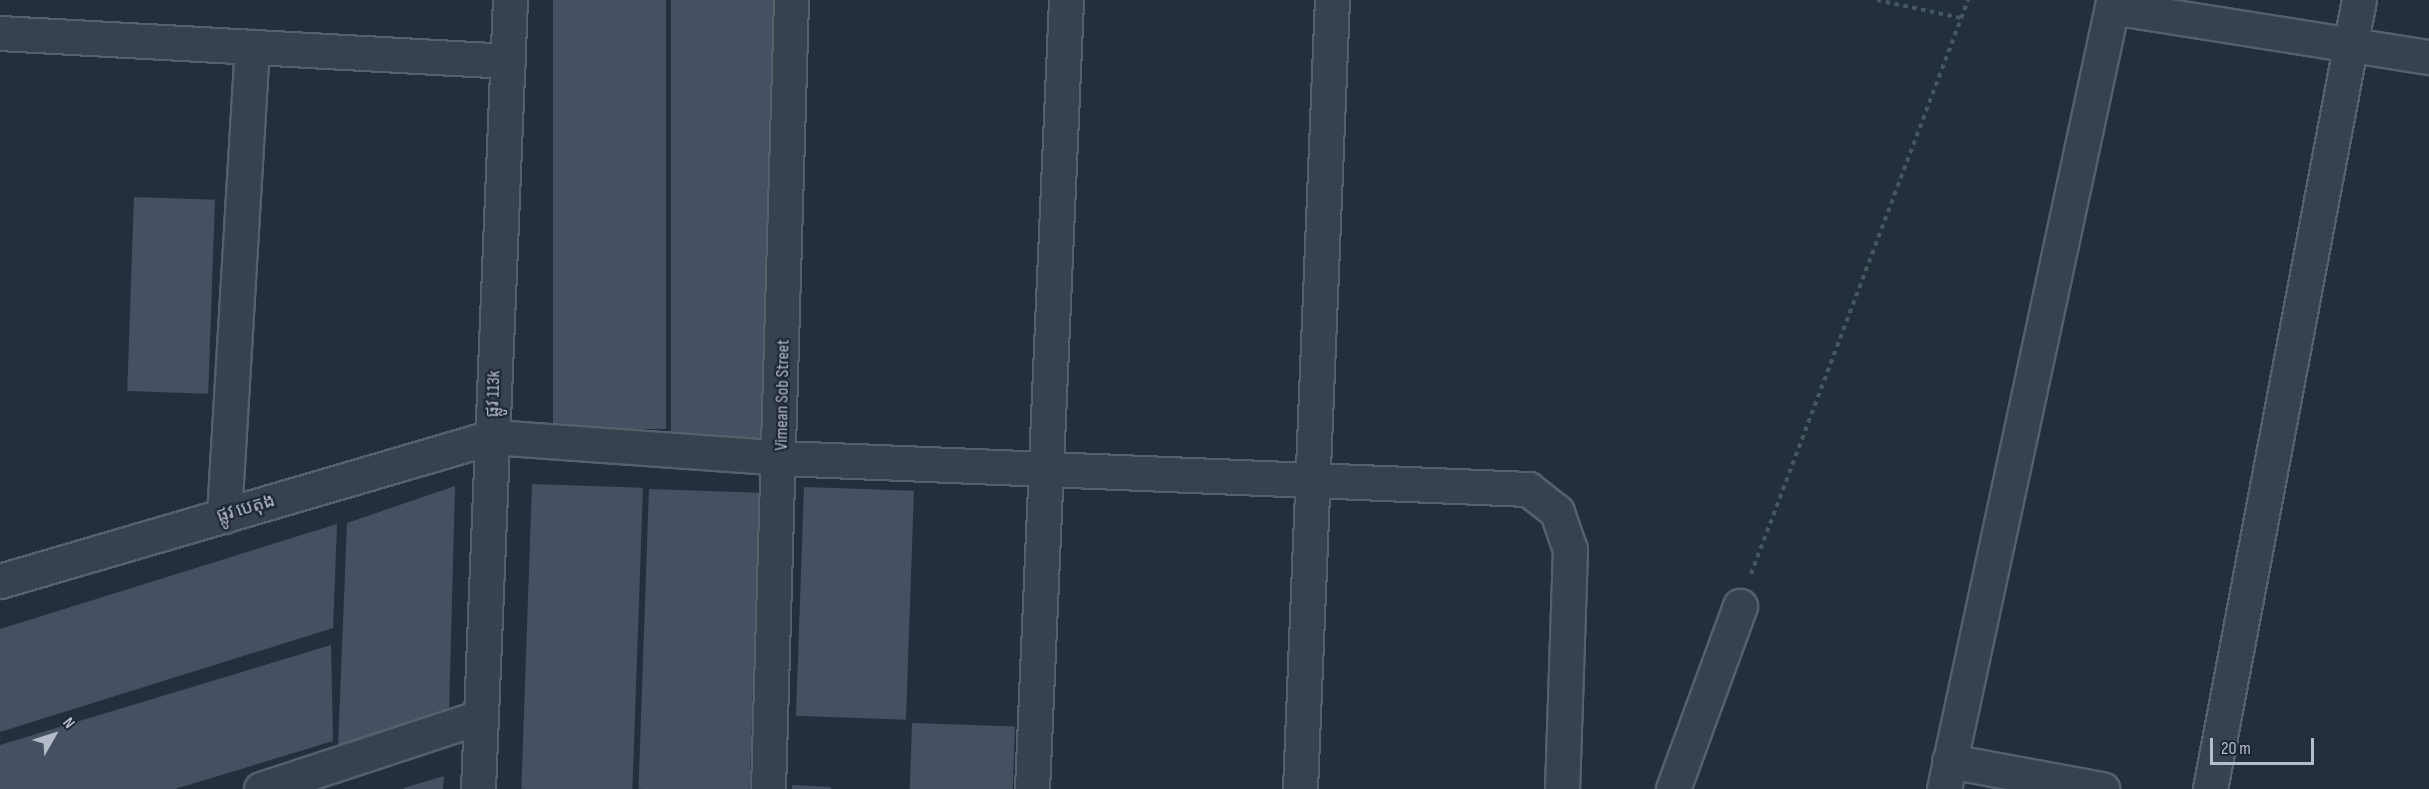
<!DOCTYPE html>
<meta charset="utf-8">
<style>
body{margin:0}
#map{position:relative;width:2429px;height:789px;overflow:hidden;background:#242f3e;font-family:"Sofia Sans Condensed","Noto Sans Khmer",sans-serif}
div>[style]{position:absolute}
.building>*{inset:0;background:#455162;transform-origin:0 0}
.path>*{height:4px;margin-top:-2px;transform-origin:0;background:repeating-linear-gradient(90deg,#44595c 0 4.5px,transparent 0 9px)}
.roads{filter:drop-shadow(2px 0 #565f6c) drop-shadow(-2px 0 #565f6c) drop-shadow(0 2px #565f6c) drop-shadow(0 -2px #565f6c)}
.minor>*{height:33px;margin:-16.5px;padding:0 16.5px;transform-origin:16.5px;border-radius:16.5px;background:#38414e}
.tertiary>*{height:33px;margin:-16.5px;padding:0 16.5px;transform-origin:16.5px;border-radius:16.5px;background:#38414e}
span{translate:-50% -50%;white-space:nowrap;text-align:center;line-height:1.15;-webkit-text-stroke:4.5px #1d2633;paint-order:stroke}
.street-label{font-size:18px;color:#b4bcc9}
.north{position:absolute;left:24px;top:705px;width:60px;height:60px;-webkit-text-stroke:4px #1d2633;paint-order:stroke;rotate:51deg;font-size:16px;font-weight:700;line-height:24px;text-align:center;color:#b4bcc9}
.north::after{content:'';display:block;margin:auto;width:21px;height:27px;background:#b4bcc9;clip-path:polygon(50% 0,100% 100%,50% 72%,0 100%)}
.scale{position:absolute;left:2210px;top:738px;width:104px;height:27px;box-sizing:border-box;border:3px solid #b4bcc9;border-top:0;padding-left:8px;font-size:18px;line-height:21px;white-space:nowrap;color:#b4bcc9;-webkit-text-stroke:4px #1d2633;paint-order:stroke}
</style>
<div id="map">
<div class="building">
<i style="left:553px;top:0;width:113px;height:429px"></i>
<i style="left:671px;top:0;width:114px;height:439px"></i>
<i style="left:134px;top:197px;width:81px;height:194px;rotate:2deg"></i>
<i style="left:532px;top:484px;width:111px;height:305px;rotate:2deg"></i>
<i style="clip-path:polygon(455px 486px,449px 713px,338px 748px,347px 523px)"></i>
<i style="left:804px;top:487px;width:110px;height:229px;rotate:2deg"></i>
<i style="left:649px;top:489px;width:111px;height:300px;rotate:2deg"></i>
<i style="clip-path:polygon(337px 524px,333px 628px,0 732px,0 629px)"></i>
<i style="clip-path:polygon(331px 645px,333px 741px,175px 789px,0 789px,0 745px)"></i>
<i style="left:912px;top:723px;width:103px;height:66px;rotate:2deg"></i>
<i style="clip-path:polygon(444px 776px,443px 789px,404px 789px,404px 788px)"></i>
<i style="clip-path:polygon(792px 785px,831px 787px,831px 789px,792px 789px)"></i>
</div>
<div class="path">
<i style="left:1877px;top:0;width:86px;rotate:12.1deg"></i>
<i style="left:1751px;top:574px;width:614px;rotate:-69.29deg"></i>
</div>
<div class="roads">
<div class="minor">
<i style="left:0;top:33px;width:509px;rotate:3.15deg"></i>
<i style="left:224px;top:516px;width:470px;rotate:-86.6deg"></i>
<i style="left:0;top:581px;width:513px;rotate:-16.31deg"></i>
<i style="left:492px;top:437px;width:291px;rotate:4.1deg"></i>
<i style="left:782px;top:458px;width:747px;rotate:2.38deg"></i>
<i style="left:1528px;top:489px;width:37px;rotate:38deg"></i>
<i style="left:1557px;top:512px;width:39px;rotate:71deg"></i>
<i style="left:1570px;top:549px;width:240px;rotate:91.9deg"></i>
<i style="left:1949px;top:761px;width:156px;rotate:10.4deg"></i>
<i style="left:261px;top:789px;width:231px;rotate:-18.2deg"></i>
<i style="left:768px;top:789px;width:789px;rotate:-88.33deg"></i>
<i style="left:1032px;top:789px;width:790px;rotate:-87.53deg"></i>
<i style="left:1300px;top:789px;width:790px;rotate:-87.68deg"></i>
<i style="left:1673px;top:789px;width:195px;rotate:-69.9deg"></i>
<i style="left:1944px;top:789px;width:800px;rotate:-77.88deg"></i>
<i style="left:2112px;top:7px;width:321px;rotate:9deg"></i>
<i style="left:2210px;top:789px;width:803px;rotate:-79.31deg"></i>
</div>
<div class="tertiary">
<i style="left:478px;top:789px;width:790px;rotate:-87.68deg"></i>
</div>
</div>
<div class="street-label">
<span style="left:494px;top:394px;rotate:-88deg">ផ្លូវ 113k</span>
<span style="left:783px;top:395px;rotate:-89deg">Vimean Sob Street</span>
<span style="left:246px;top:509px;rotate:-16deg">ផ្លូវ បេតុង</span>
</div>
<div class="north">N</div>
<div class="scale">20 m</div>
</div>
